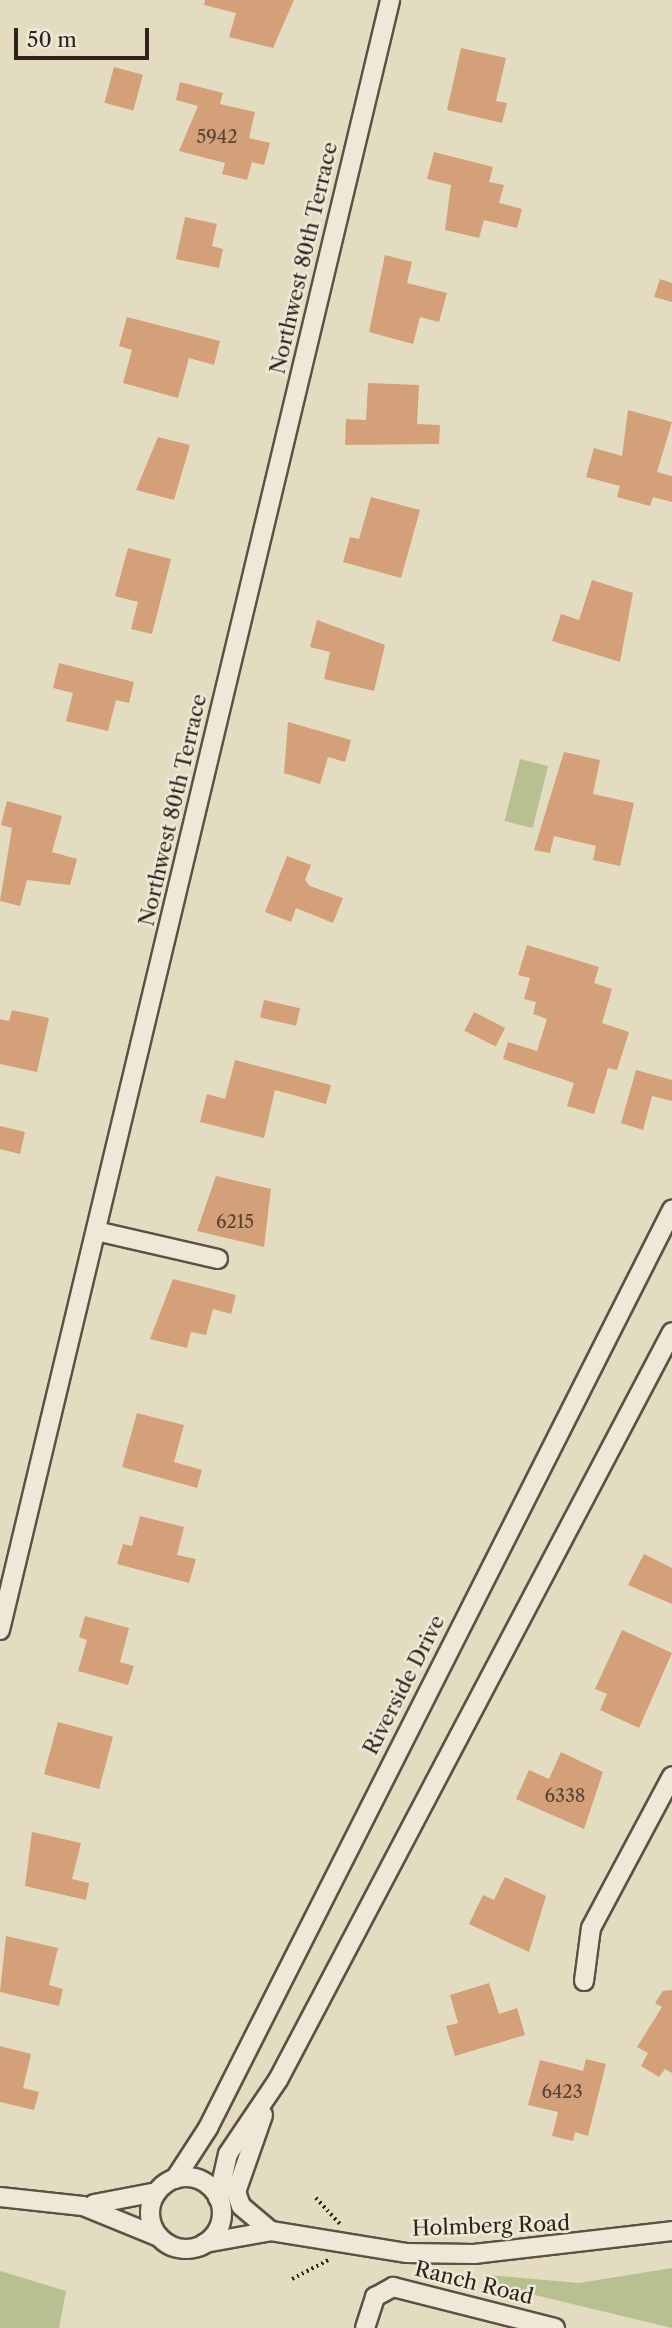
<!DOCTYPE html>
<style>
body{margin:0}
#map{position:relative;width:672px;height:2328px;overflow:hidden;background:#e4dcc1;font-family:"Libre Caslon Text",serif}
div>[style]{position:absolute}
.green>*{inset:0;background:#b8bf90;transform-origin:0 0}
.building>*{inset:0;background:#d3a079;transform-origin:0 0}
.path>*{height:3.5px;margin-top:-1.75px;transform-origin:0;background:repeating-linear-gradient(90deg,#31221c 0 2px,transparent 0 5.5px)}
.roads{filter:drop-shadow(2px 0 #5e5045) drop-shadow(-2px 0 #5e5045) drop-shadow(0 2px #5e5045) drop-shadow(0 -2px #5e5045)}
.minor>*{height:18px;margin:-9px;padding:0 9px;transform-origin:9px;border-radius:9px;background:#ede8d7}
.minor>.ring{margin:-9px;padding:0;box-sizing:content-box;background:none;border:18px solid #ede8d7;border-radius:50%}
span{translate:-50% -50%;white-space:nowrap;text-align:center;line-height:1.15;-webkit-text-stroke:5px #ede8d7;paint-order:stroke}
.number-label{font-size:18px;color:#5a4233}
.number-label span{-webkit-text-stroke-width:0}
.street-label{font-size:21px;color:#31221c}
.scale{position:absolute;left:14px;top:28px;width:135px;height:32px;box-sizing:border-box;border:4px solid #31221c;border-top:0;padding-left:9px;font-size:21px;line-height:24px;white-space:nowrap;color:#31221c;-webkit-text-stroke:5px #ede8d7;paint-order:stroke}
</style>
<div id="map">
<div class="green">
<i style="left:520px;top:759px;width:29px;height:64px;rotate:14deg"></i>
<i style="clip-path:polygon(672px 2268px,672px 2328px,485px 2283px,488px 2275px,579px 2283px)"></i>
<i style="clip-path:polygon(0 2271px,66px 2291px,59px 2328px,0 2328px)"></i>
</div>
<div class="building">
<i style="clip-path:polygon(205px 0,294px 0,273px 48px,229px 37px,236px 13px,204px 5px)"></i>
<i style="clip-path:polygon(461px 48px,506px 58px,496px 101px,507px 103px,502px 123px,447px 110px)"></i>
<i style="left:114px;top:67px;width:30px;height:37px;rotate:15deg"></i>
<i style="clip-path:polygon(180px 82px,223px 93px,220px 104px,255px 112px,249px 138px,270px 143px,264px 165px,252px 162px,247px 180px,222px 174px,225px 163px,179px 151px,198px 106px,176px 100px)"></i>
<i style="clip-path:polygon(434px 152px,493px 167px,489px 182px,504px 185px,499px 203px,522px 209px,517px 228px,484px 220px,479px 238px,445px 230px,451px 185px,427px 179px)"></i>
<i style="clip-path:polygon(185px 217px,217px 224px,212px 246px,223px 249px,219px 268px,176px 259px)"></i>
<i style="clip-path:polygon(385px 255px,412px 262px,407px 283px,447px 293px,439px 322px,420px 317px,413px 344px,369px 332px)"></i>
<i style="clip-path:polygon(660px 279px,672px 283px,672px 302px,654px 297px)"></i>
<i style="clip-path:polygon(127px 317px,220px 341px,214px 365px,189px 358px,178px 398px,123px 383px,132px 350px,119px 346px)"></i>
<i style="clip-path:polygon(368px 383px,419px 385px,417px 424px,440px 425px,439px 444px,345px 445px,346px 419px,366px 420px)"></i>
<i style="clip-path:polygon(628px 410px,672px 422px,657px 472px,672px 476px,672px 502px,653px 497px,650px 506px,617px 497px,620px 486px,586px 477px,594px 448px,622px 456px)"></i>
<i style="clip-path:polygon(158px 437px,190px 445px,174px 500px,136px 490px)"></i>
<i style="clip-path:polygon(371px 497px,420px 510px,401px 578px,343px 562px,350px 537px,359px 539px)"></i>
<i style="clip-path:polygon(128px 548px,171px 559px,152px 634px,131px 629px,138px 602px,115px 596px)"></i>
<i style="clip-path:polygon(592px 580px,633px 593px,620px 662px,552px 641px,561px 614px,579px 620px)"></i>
<i style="clip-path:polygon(317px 620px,385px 645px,374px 691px,324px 679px,330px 652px,310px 647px)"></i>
<i style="clip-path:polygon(59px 663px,134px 682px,129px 703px,116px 700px,108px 731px,66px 721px,73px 693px,53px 688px)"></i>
<i style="clip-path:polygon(288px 722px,351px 740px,345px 762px,328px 757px,320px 784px,284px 773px)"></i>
<i style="clip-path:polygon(564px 752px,600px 760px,593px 794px,634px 803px,620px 866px,593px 860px,596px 846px,554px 836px,550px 853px,534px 850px)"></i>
<i style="clip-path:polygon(7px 801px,62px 816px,52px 852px,77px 859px,70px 885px,27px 880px,20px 906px,0 901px,12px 828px,1px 825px)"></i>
<i style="clip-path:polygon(287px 856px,311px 865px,305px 880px,310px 886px,343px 898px,333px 923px,296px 908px,291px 922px,265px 912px)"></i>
<i style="clip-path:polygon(527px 945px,599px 967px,594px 983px,612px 989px,602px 1023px,629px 1032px,617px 1070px,608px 1068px,594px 1114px,567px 1106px,574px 1083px,503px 1059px,508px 1042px,537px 1051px,547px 1019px,533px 1014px,536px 1002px,524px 999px,530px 978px,518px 975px)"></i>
<i style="left:264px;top:1000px;width:37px;height:18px;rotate:13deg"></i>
<i style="clip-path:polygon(12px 1010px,49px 1018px,37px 1072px,0 1064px,0 1019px,9px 1021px)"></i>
<i style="left:474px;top:1012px;width:35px;height:21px;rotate:27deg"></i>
<i style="clip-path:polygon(235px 1060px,331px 1085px,326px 1104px,275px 1090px,264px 1138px,200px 1122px,207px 1094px,225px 1099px)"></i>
<i style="clip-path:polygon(636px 1070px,672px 1080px,672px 1101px,652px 1096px,643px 1130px,621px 1123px)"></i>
<i style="clip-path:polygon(0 1126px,25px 1132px,20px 1154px,0 1149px)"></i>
<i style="clip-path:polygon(216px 1176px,271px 1189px,264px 1247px,197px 1231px)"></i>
<i style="clip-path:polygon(173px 1279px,236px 1295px,231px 1314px,213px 1309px,206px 1335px,191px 1332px,187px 1348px,150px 1339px)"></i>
<i style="clip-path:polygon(137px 1413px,184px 1425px,174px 1462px,202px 1470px,197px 1488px,122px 1467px)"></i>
<i style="clip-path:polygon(140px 1516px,184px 1527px,177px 1555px,196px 1559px,189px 1583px,117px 1564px,123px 1544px,132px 1546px)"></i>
<i style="clip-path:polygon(644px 1554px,672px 1568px,672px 1604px,628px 1585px)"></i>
<i style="clip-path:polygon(85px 1616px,129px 1628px,120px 1662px,134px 1666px,128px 1685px,78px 1671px,87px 1640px,79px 1637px)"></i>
<i style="clip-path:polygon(622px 1630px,672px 1653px,639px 1728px,600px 1710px,607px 1694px,595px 1689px)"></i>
<i style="left:58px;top:1722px;width:57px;height:54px;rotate:15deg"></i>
<i style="clip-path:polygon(561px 1752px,603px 1772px,584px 1829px,516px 1799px,529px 1770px,549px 1779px)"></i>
<i style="clip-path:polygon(32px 1832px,81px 1843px,72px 1879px,89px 1883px,86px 1900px,25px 1886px)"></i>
<i style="clip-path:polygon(505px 1877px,546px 1896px,529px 1952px,469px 1924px,483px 1895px,494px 1900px)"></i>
<i style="clip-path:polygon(6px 1936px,58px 1948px,49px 1985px,63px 1989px,59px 2006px,0 1992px)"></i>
<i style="clip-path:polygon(489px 1983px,499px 2014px,517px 2008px,525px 2035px,455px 2056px,446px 2026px,458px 2023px,450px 1995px)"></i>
<i style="clip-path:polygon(672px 1990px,672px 2073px,665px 2069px,659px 2077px,641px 2066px,648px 2053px,637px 2047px,662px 2007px,655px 2003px,663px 1991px)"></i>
<i style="clip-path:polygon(0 2046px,31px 2054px,23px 2088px,39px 2092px,34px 2110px,0 2102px)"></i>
<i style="clip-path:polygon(586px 2059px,606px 2064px,588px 2136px,575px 2132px,573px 2141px,552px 2136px,558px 2112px,528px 2105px,540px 2060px,583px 2071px)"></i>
</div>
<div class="path">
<i style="left:316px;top:2198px;width:35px;rotate:47deg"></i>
<i style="left:292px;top:2279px;width:43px;rotate:-27.8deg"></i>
</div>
<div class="roads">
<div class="minor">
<i style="left:96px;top:1231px;width:125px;rotate:12.9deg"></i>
<i style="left:0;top:1630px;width:1676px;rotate:-76.54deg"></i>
<i style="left:584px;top:1981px;width:53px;rotate:-82.5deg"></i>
<i style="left:591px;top:1928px;width:172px;rotate:-61.9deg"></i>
<i style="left:263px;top:2115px;width:82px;rotate:109.3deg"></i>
<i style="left:236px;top:2192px;width:15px;rotate:70deg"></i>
<i style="left:241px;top:2206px;width:39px;rotate:40deg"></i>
<i class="ring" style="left:150px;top:2177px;width:54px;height:54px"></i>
<i style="left:175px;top:2179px;width:61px;rotate:-57.1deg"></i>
<i style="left:208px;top:2128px;width:1029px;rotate:-63.19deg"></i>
<i style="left:0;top:2197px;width:83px;rotate:6.2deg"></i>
<i style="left:83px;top:2206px;width:82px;rotate:22.2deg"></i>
<i style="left:218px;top:2198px;width:45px;rotate:-77.2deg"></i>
<i style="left:228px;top:2154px;width:89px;rotate:-56deg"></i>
<i style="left:278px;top:2080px;width:845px;rotate:-62.22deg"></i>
<i style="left:94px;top:2204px;width:64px;rotate:-10.8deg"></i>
<i style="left:205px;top:2243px;width:67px;rotate:-10.3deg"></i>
<i style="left:271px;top:2231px;width:138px;rotate:9.2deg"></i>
<i style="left:407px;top:2253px;width:67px;rotate:0.9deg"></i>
<i style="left:474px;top:2254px;width:199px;rotate:-6.6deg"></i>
<i style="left:365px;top:2328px;width:33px;rotate:-72deg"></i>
<i style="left:375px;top:2297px;width:21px;rotate:-29deg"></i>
<i style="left:393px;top:2287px;width:167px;rotate:14.2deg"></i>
</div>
</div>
<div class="number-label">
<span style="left:217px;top:137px">5942</span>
<span style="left:235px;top:1222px">6215</span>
<span style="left:565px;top:1796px">6338</span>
<span style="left:562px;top:2092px">6423</span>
</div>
<div class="street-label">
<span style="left:304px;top:258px;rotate:-77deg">Northwest 80th Terrace</span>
<span style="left:173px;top:810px;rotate:-77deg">Northwest 80th Terrace</span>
<span style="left:404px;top:1685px;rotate:-63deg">Riverside Drive</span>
<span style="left:491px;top:2226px;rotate:-2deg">Holmberg Road</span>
<span style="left:474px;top:2283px;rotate:14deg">Ranch Road</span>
</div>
<div class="scale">50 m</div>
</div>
